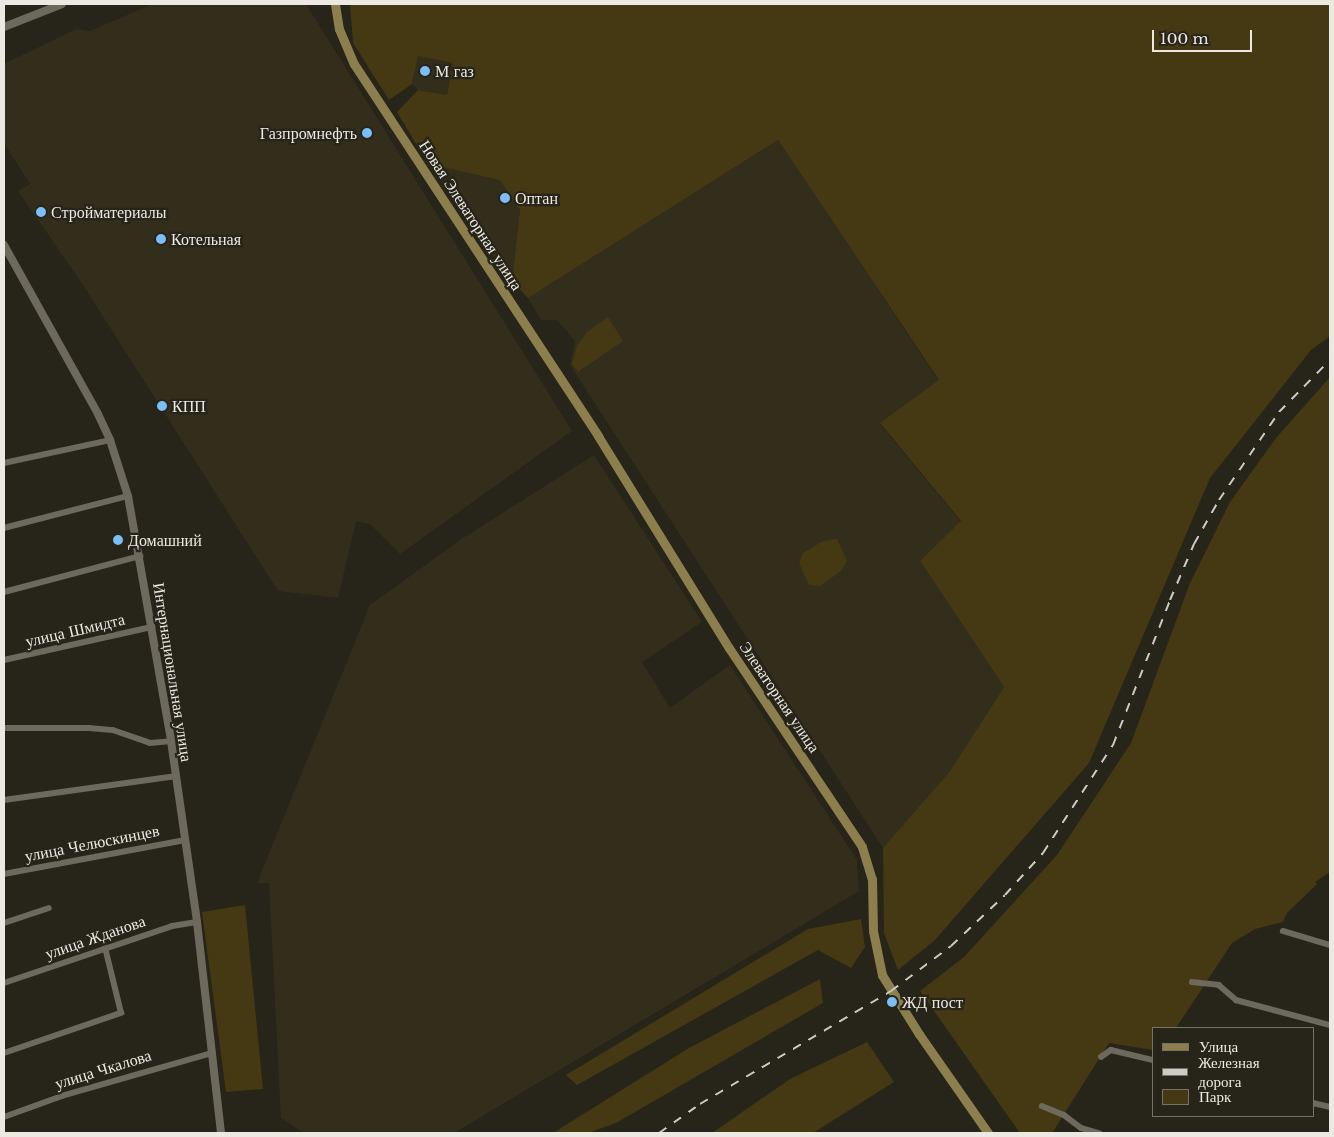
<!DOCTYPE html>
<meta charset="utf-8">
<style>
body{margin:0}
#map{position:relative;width:1334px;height:1137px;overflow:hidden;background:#272419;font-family:"Libre Baskerville",serif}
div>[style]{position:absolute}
.built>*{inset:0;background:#332d1c}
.green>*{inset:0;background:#453913}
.minor>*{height:5.5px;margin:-2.75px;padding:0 2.75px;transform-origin:2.75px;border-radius:2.75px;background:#6d695c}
.tertiary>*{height:8px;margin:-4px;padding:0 4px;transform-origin:4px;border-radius:4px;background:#6d695c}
.secondary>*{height:9px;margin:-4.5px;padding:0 4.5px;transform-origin:4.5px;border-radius:4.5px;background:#8c7f4d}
.rail>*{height:2px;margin-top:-1px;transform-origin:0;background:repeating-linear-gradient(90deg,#cecbc4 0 9px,transparent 0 18px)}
.dots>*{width:14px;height:14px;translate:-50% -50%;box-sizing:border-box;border:2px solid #272419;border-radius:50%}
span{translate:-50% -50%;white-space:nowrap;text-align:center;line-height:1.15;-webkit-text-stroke:4.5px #272419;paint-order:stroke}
.poi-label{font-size:16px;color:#ebe9e2}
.left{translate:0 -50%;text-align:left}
.right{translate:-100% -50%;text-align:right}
.street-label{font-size:16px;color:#ebe9e2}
.frame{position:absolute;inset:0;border:5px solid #ebe9e2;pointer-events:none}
.legend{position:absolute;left:1152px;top:1027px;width:162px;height:90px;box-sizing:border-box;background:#272419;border:1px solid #757369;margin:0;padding:6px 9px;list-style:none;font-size:15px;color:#ebe9e2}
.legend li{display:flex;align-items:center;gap:10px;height:25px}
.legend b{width:25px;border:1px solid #757369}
.scale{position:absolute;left:1152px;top:30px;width:100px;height:22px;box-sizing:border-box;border:2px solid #ebe9e2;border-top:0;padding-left:6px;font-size:15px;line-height:18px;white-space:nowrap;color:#ebe9e2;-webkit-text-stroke:4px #272419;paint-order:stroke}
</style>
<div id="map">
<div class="built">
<i style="clip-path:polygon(153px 4px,306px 4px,572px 431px,400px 554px,370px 524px,356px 521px,338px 598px,278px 591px,81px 282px,18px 191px,30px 184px,4px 143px,4px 64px,76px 29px,90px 31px)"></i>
<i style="clip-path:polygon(418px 56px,453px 63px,447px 95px,418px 90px,412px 84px)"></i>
<i style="clip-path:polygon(778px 140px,939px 381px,880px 424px,961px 522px,920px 561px,1004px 687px,950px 771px,883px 848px,570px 365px,575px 341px,557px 320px,541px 320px,528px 298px)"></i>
<i style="clip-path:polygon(428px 164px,500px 180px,520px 210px,512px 281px)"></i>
<i style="clip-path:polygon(594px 455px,702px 622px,642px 662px,670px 708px,730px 665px,857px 860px,859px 891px,454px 1133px,304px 1133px,281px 1118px,269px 883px,257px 883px,370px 605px,463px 538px)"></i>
</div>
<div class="green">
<i style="clip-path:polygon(350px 4px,1330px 4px,1330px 336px,1311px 350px,1210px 478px,1089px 763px,935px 940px,898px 970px,884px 933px,883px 848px,950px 771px,1004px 687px,920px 561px,961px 521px,880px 423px,939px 380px,778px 140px,528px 298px,512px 281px,520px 210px,500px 180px,428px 164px,397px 112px,418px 90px,447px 95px,453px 63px,418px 56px,412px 84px,389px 100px,353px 43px)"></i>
<i style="clip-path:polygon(608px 317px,623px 341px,578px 372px,572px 364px,577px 346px,587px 332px)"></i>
<i style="clip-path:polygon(1330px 377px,1330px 872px,1315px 882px,1317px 884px,1287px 913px,1283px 922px,1255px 929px,1232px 943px,1176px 1028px,1153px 1028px,1153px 1050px,1109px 1043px,1052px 1133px,1020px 1133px,920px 991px,964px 957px,1057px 855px,1131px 743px,1190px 583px,1230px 502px,1276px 438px)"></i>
<i style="clip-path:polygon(837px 539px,847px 561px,841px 571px,820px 586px,809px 585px,799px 563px,803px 553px,823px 541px)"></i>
<i style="clip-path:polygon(245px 905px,263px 1089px,226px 1092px,202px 912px)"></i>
<i style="clip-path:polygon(861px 919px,865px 947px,851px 968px,818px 950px,577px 1085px,566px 1075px,808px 929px)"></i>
<i style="clip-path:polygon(820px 979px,823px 1003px,616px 1123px,588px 1133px,553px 1133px,689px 1048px)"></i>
<i style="clip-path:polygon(867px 1042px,894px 1082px,813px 1133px,712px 1133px,790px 1079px)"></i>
</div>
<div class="minor">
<i style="left:4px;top:463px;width:108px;rotate:-12.2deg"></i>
<i style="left:4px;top:528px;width:128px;rotate:-14.5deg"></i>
<i style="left:4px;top:592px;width:141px;rotate:-14.8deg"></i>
<i style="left:4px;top:660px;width:152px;rotate:-12.6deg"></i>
<i style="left:4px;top:728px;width:85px"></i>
<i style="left:89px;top:728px;width:24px;rotate:5deg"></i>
<i style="left:113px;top:730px;width:39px;rotate:19deg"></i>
<i style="left:150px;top:743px;width:21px;rotate:-5deg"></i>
<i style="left:4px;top:800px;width:174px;rotate:-7.9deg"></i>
<i style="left:4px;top:874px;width:184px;rotate:-10.6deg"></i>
<i style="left:4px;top:923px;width:47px;rotate:-18.4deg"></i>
<i style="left:1283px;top:931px;width:49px;rotate:16.6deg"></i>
<i style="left:1192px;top:982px;width:27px;rotate:6deg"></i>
<i style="left:1219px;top:985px;width:23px;rotate:41deg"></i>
<i style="left:1236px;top:1000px;width:97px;rotate:14.9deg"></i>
<i style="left:4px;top:983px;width:177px;rotate:-18.7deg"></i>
<i style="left:172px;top:926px;width:25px;rotate:-9deg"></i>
<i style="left:4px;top:1053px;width:124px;rotate:-18.9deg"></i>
<i style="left:121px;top:1013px;width:67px;rotate:-103.8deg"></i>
<i style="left:1101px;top:1057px;width:12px;rotate:-35deg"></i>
<i style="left:1111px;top:1050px;width:43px;rotate:13.4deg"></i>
<i style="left:1313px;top:1103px;width:17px;rotate:13deg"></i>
<i style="left:1042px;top:1106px;width:24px;rotate:22deg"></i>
<i style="left:1064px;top:1115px;width:21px;rotate:37deg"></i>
<i style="left:1081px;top:1128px;width:19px;rotate:16deg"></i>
<i style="left:4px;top:1117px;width:62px;rotate:-19.9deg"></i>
<i style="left:62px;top:1096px;width:156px;rotate:-16deg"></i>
</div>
<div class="tertiary">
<i style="left:4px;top:27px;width:62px;rotate:-21.6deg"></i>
<i style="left:4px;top:245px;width:193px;rotate:60.9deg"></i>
<i style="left:98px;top:414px;width:29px;rotate:65deg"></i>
<i style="left:110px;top:440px;width:59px;rotate:72.2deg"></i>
<i style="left:128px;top:496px;width:249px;rotate:80deg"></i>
<i style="left:171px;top:741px;width:183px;rotate:81.8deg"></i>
<i style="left:197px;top:922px;width:212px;rotate:83.5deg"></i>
</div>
<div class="secondary">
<i style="left:335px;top:4px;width:25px;rotate:81deg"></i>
<i style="left:339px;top:29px;width:38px;rotate:67deg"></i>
<i style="left:354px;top:64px;width:445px;rotate:56.7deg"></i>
<i style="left:598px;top:436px;width:249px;rotate:58.3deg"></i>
<i style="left:729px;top:648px;width:239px;rotate:56.2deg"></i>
<i style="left:862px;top:847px;width:34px;rotate:73deg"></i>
<i style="left:872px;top:879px;width:52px;rotate:88.9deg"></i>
<i style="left:873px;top:931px;width:45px;rotate:78.4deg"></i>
<i style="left:882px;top:975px;width:70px;rotate:57.9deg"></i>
<i style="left:919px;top:1034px;width:121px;rotate:55.1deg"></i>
</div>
<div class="rail">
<i style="left:659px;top:1133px;width:50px;rotate:-35.3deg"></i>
<i style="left:700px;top:1104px;width:222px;rotate:-30.6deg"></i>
<i style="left:891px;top:991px;width:75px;rotate:-36.9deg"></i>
<i style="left:951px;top:946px;width:74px;rotate:-43.4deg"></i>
<i style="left:1005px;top:895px;width:57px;rotate:-47.9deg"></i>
<i style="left:1043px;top:853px;width:129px;rotate:-57.1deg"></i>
<i style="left:1113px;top:745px;width:156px;rotate:-68.5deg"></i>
<i style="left:1170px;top:600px;width:61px;rotate:-66.8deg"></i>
<i style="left:1194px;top:544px;width:51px;rotate:-60.4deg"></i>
<i style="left:1219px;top:500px;width:107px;rotate:-55.7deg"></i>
<i style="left:1279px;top:412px;width:73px;rotate:-45.6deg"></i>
</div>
<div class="dots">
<i style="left:425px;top:71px;background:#7bbef8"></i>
<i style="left:367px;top:133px;background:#7bbef8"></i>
<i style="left:505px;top:198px;background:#7bbef8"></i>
<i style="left:41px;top:212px;background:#7bbef8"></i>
<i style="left:161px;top:239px;background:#7bbef8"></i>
<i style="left:162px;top:406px;background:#7bbef8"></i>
<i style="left:118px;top:540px;background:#7bbef8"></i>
<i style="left:892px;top:1002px;background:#7bbef8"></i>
</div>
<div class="poi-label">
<span class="left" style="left:435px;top:71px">М газ</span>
<span class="right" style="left:357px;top:133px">Газпромнефть</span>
<span class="left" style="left:515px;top:198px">Оптан</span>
<span class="left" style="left:51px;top:212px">Стройматериалы</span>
<span class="left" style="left:171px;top:239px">Котельная</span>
<span class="left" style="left:172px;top:406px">КПП</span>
<span class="left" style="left:128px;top:540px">Домашний</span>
<span class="left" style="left:902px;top:1002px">ЖД пост</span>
</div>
<div class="street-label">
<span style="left:471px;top:215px;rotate:57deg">Новая Элеваторная улица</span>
<span style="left:75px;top:630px;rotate:-13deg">улица Шмидта</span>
<span style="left:173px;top:672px;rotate:81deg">Интернациональная улица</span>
<span style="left:780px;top:697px;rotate:56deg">Элеваторная улица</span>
<span style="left:92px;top:843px;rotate:-11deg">улица Челюскинцев</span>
<span style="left:95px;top:937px;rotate:-19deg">улица Жданова</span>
<span style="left:103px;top:1069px;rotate:-17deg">улица Чкалова</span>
</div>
<div class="frame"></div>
<ul class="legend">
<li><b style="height:6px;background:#8c7f4d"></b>Улица</li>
<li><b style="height:6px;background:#cecbc4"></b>Железная дорога</li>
<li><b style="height:14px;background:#453913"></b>Парк</li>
</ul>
<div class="scale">100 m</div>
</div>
